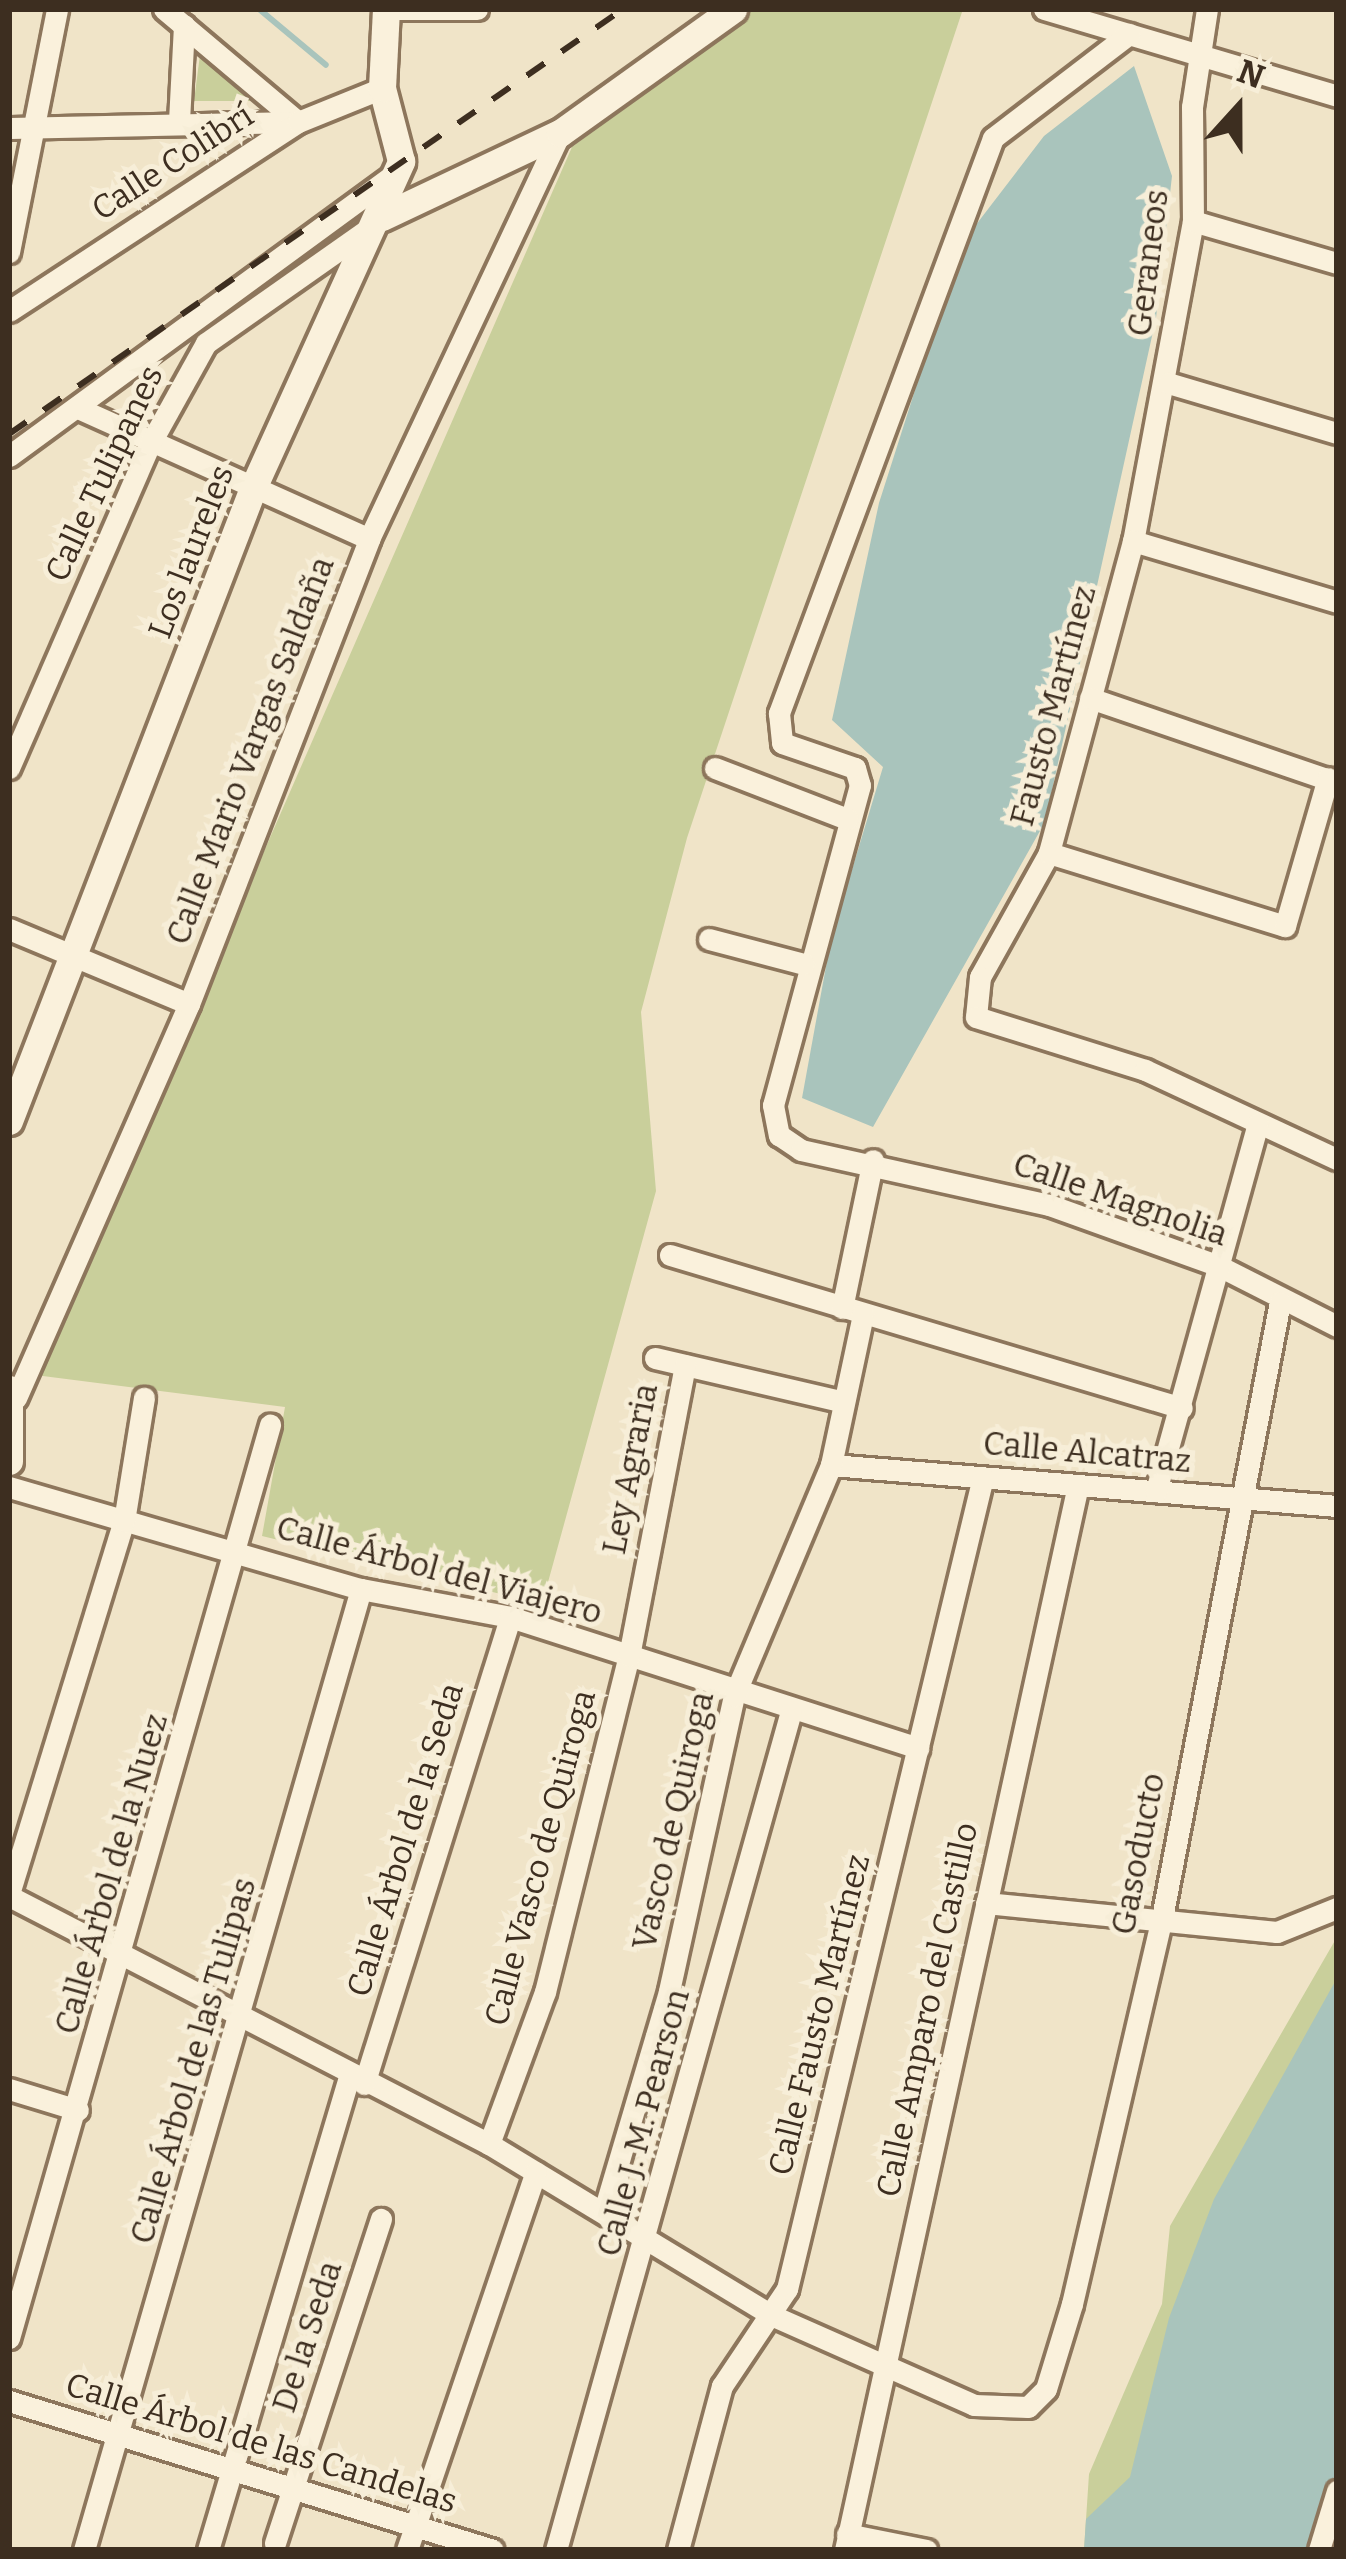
<!DOCTYPE html>
<meta charset="utf-8">
<style>
body{margin:0}
#map{position:relative;width:1346px;height:2559px;overflow:hidden;background:#f0e4c8;font-family:Bitter,serif}
div>[style]{position:absolute}
.green>*{inset:0;background:#c9cf9b}
.water>*{inset:0;background:#a9c4bc}
.stream>*{height:6px;margin:-3px;padding:0 3px;transform-origin:3px;border-radius:3px;background:#a9c4bc}
.roads{filter:drop-shadow(3px 0 #8d765c) drop-shadow(-3px 0 #8d765c) drop-shadow(0 3px #8d765c) drop-shadow(0 -3px #8d765c)}
.minor>*{height:21px;margin:-10.5px;padding:0 10.5px;transform-origin:10.5px;border-radius:10.5px;background:#faf1dc}
.tertiary>*{height:27px;margin:-13.5px;padding:0 13.5px;transform-origin:13.5px;border-radius:13.5px;background:#faf1dc}
.rail>*{height:6px;margin-top:-3px;transform-origin:0;background:repeating-linear-gradient(90deg,#3d2e20 0 21px,transparent 0 42px)}
span{translate:-50% -50%;white-space:nowrap;text-align:center;line-height:1.15;-webkit-text-stroke:10px #f7eed8;paint-order:stroke}
.street-label{font-size:33px;color:#3d2e20}
.frame{position:absolute;inset:0;border:12px solid #3d2e20;pointer-events:none}
.north{position:absolute;left:1178px;top:48px;width:120px;height:120px;-webkit-text-stroke:9px #f7eed8;paint-order:stroke;rotate:21deg;font-size:33px;font-weight:700;line-height:48px;text-align:center;color:#3d2e20}
.north::after{content:'';display:block;margin:auto;width:42px;height:54px;background:#3d2e20;clip-path:polygon(50% 0,100% 100%,50% 72%,0 100%)}
</style>
<div id="map">
<div class="green">
<i style="clip-path:polygon(752px 9px,963px 9px,687px 838px,641px 1012px,656px 1191px,542px 1604px,262px 1536px,285px 1407px,35px 1375px,572px 147px)"></i>
<i style="clip-path:polygon(201px 47px,271px 101px,194px 101px)"></i>
<i style="clip-path:polygon(1337px 1937px,1337px 2457px,1308px 2550px,1084px 2550px,1089px 2474px,1162px 2304px,1170px 2226px)"></i>
</div>
<div class="water">
<i style="clip-path:polygon(1134px 66px,1172px 176px,1156px 318px,1045px 822px,873px 1127px,802px 1098px,831px 939px,883px 767px,832px 720px,879px 503px,962px 243px,1044px 136px)"></i>
<i style="clip-path:polygon(1337px 1978px,1337px 2479px,1320px 2550px,1084px 2550px,1086px 2519px,1130px 2477px,1169px 2318px,1214px 2199px)"></i>
</div>
<div class="stream">
<i style="left:259px;top:9px;width:87px;rotate:39.9deg"></i>
</div>
<div class="roads">
<div class="minor">
<i style="left:164px;top:9px;width:175px;rotate:40.1deg"></i>
<i style="left:387px;top:9px;width:90px"></i>
<i style="left:1044px;top:9px;width:306px;rotate:16.5deg"></i>
<i style="left:1207px;top:9px;width:99px;rotate:98.7deg"></i>
<i style="left:1192px;top:107px;width:114px;rotate:89.5deg"></i>
<i style="left:1193px;top:221px;width:326px;rotate:100.6deg"></i>
<i style="left:1133px;top:541px;width:323px;rotate:105.1deg"></i>
<i style="left:1049px;top:853px;width:142px;rotate:119.1deg"></i>
<i style="left:980px;top:977px;width:40px;rotate:95.7deg"></i>
<i style="left:976px;top:1017px;width:177px;rotate:17.4deg"></i>
<i style="left:1145px;top:1070px;width:212px;rotate:24.9deg"></i>
<i style="left:1129px;top:34px;width:171px;rotate:142.6deg"></i>
<i style="left:993px;top:138px;width:614px;rotate:110.41deg"></i>
<i style="left:779px;top:713px;width:30px;rotate:84deg"></i>
<i style="left:782px;top:743px;width:77px;rotate:18.9deg"></i>
<i style="left:855px;top:768px;width:18px;rotate:74deg"></i>
<i style="left:860px;top:785px;width:332px;rotate:105.2deg"></i>
<i style="left:773px;top:1105px;width:31px;rotate:79deg"></i>
<i style="left:779px;top:1135px;width:27px;rotate:34deg"></i>
<i style="left:801px;top:1150px;width:254px;rotate:12.5deg"></i>
<i style="left:1049px;top:1205px;width:178px;rotate:19.7deg"></i>
<i style="left:1217px;top:1265px;width:135px;rotate:26.9deg"></i>
<i style="left:179px;top:121px;width:96px;rotate:-87deg"></i>
<i style="left:9px;top:128px;width:288px;rotate:-1.2deg"></i>
<i style="left:1193px;top:221px;width:150px;rotate:16.3deg"></i>
<i style="left:9px;top:252px;width:248px;rotate:-78.8deg"></i>
<i style="left:9px;top:311px;width:345px;rotate:-33.2deg"></i>
<i style="left:298px;top:122px;width:91px;rotate:-22deg"></i>
<i style="left:1168px;top:383px;width:176px;rotate:16.5deg"></i>
<i style="left:80px;top:409px;width:317px;rotate:24.2deg"></i>
<i style="left:9px;top:456px;width:476px;rotate:-36.2deg"></i>
<i style="left:1133px;top:541px;width:213px;rotate:16.6deg"></i>
<i style="left:1090px;top:698px;width:260px;rotate:18.9deg"></i>
<i style="left:9px;top:768px;width:353px;rotate:-66.5deg"></i>
<i style="left:150px;top:444px;width:115px;rotate:-61deg"></i>
<i style="left:206px;top:343px;width:198px;rotate:-35.1deg"></i>
<i style="left:715px;top:768px;width:142px;rotate:21.1deg"></i>
<i style="left:1049px;top:853px;width:247px;rotate:17.2deg"></i>
<i style="left:1285px;top:926px;width:154px;rotate:-73.8deg"></i>
<i style="left:9px;top:929px;width:195px;rotate:22.6deg"></i>
<i style="left:709px;top:939px;width:98px;rotate:14.7deg"></i>
<i style="left:670px;top:1255px;width:534px;rotate:16.64deg"></i>
<i style="left:842px;top:1308px;width:151px;rotate:-78.2deg"></i>
<i style="left:655px;top:1358px;width:190px;rotate:13.1deg"></i>
<i style="left:16px;top:1398px;width:430px;rotate:-66.3deg"></i>
<i style="left:189px;top:1004px;width:499px;rotate:-68.8deg"></i>
<i style="left:369px;top:539px;width:449px;rotate:-64.8deg"></i>
<i style="left:831px;top:1465px;width:508px;rotate:4.63deg"></i>
<i style="left:9px;top:1487px;width:366px;rotate:16.2deg"></i>
<i style="left:361px;top:1589px;width:152px;rotate:10.6deg"></i>
<i style="left:510px;top:1617px;width:429px;rotate:17.8deg"></i>
<i style="left:1156px;top:1491px;width:381px;rotate:-74.5deg"></i>
<i style="left:9px;top:1894px;width:390px;rotate:-72.9deg"></i>
<i style="left:124px;top:1521px;width:125px;rotate:-80.8deg"></i>
<i style="left:9px;top:1896px;width:540px;rotate:27.32deg"></i>
<i style="left:489px;top:2144px;width:330px;rotate:31.2deg"></i>
<i style="left:771px;top:2315px;width:222px;rotate:23.9deg"></i>
<i style="left:974px;top:2405px;width:54px;rotate:2.1deg"></i>
<i style="left:1028px;top:2407px;width:25px;rotate:-45deg"></i>
<i style="left:1046px;top:2389px;width:89px;rotate:-73deg"></i>
<i style="left:1072px;top:2304px;width:396px;rotate:-76.9deg"></i>
<i style="left:1162px;top:1918px;width:627px;rotate:-79.16deg"></i>
<i style="left:986px;top:1903px;width:292px;rotate:5.7deg"></i>
<i style="left:1277px;top:1932px;width:65px;rotate:-21.8deg"></i>
<i style="left:364px;top:2084px;width:489px;rotate:-72.6deg"></i>
<i style="left:9px;top:2089px;width:72px;rotate:16.9deg"></i>
<i style="left:489px;top:2144px;width:162px;rotate:-69.8deg"></i>
<i style="left:545px;top:1992px;width:346px;rotate:-76deg"></i>
<i style="left:629px;top:1656px;width:296px;rotate:-79.1deg"></i>
<i style="left:604px;top:2211px;width:229px;rotate:-73.5deg"></i>
<i style="left:669px;top:1991px;width:302px;rotate:-77.6deg"></i>
<i style="left:734px;top:1696px;width:251px;rotate:-67.2deg"></i>
<i style="left:831px;top:1465px;width:154px;rotate:-78deg"></i>
<i style="left:9px;top:2338px;width:950px;rotate:-74.05deg"></i>
<i style="left:9px;top:2401px;width:506px;rotate:17.11deg"></i>
<i style="left:847px;top:2534px;width:81px;rotate:11.4deg"></i>
<i style="left:275px;top:2543px;width:341px;rotate:-71.9deg"></i>
<i style="left:84px;top:2550px;width:1000px;rotate:-73.92deg"></i>
<i style="left:208px;top:2550px;width:495px;rotate:-73.4deg"></i>
<i style="left:407px;top:2550px;width:399px;rotate:-71.2deg"></i>
<i style="left:556px;top:2550px;width:871px;rotate:-74.35deg"></i>
<i style="left:678px;top:2550px;width:170px;rotate:-75deg"></i>
<i style="left:722px;top:2386px;width:117px;rotate:-56.2deg"></i>
<i style="left:787px;top:2289px;width:835px;rotate:-76.43deg"></i>
<i style="left:845px;top:2550px;width:1090px;rotate:-77.66deg"></i>
<i style="left:1319px;top:2550px;width:62px;rotate:-73deg"></i>
</div>
<div class="tertiary">
<i style="left:382px;top:217px;width:197px;rotate:-25.3deg"></i>
<i style="left:560px;top:133px;width:213px;rotate:-35.6deg"></i>
<i style="left:9px;top:1121px;width:678px;rotate:-68.92deg"></i>
<i style="left:253px;top:488px;width:359px;rotate:-65.6deg"></i>
<i style="left:401px;top:161px;width:75px;rotate:-104.6deg"></i>
<i style="left:382px;top:88px;width:79px;rotate:-87.1deg"></i>
<i style="left:9px;top:1389px;width:72px;rotate:90deg"></i>
</div>
</div>
<div class="rail">
<i style="left:9px;top:434px;width:747px;rotate:-34.69deg"></i>
</div>
<div class="street-label">
<span style="left:173px;top:163px;rotate:-33deg">Calle Colibrí</span>
<span style="left:1149px;top:263px;rotate:-83deg">Geraneos</span>
<span style="left:105px;top:474px;rotate:-65deg">Calle Tulipanes</span>
<span style="left:192px;top:552px;rotate:-69deg">Los laureles</span>
<span style="left:1054px;top:706px;rotate:-75deg">Fausto Martínez</span>
<span style="left:251px;top:751px;rotate:-69deg">Calle Mario Vargas Saldaña</span>
<span style="left:1120px;top:1200px;rotate:19deg">Calle Magnolia</span>
<span style="left:1087px;top:1453px;rotate:5deg">Calle Alcatraz</span>
<span style="left:631px;top:1469px;rotate:-79deg">Ley Agraria</span>
<span style="left:439px;top:1571px;rotate:15deg">Calle Árbol del Viajero</span>
<span style="left:674px;top:1821px;rotate:-77deg">Vasco de Quiroga</span>
<span style="left:406px;top:1840px;rotate:-73deg">Calle Árbol de la Seda</span>
<span style="left:1139px;top:1854px;rotate:-79deg">Gasoducto</span>
<span style="left:541px;top:1858px;rotate:-75deg">Calle Vasco de Quiroga</span>
<span style="left:112px;top:1874px;rotate:-74deg">Calle Árbol de la Nuez</span>
<span style="left:928px;top:2010px;rotate:-78deg">Calle Amparo del Castillo</span>
<span style="left:820px;top:2015px;rotate:-76deg">Calle Fausto Martínez</span>
<span style="left:194px;top:2061px;rotate:-74deg">Calle Árbol de las Tulipas</span>
<span style="left:644px;top:2123px;rotate:-75deg">Calle J. M. Pearson</span>
<span style="left:308px;top:2337px;rotate:-72deg">De la Seda</span>
<span style="left:261px;top:2444px;rotate:17deg">Calle Árbol de las Candelas</span>
</div>
<div class="frame"></div>
<div class="north">N</div>
</div>
